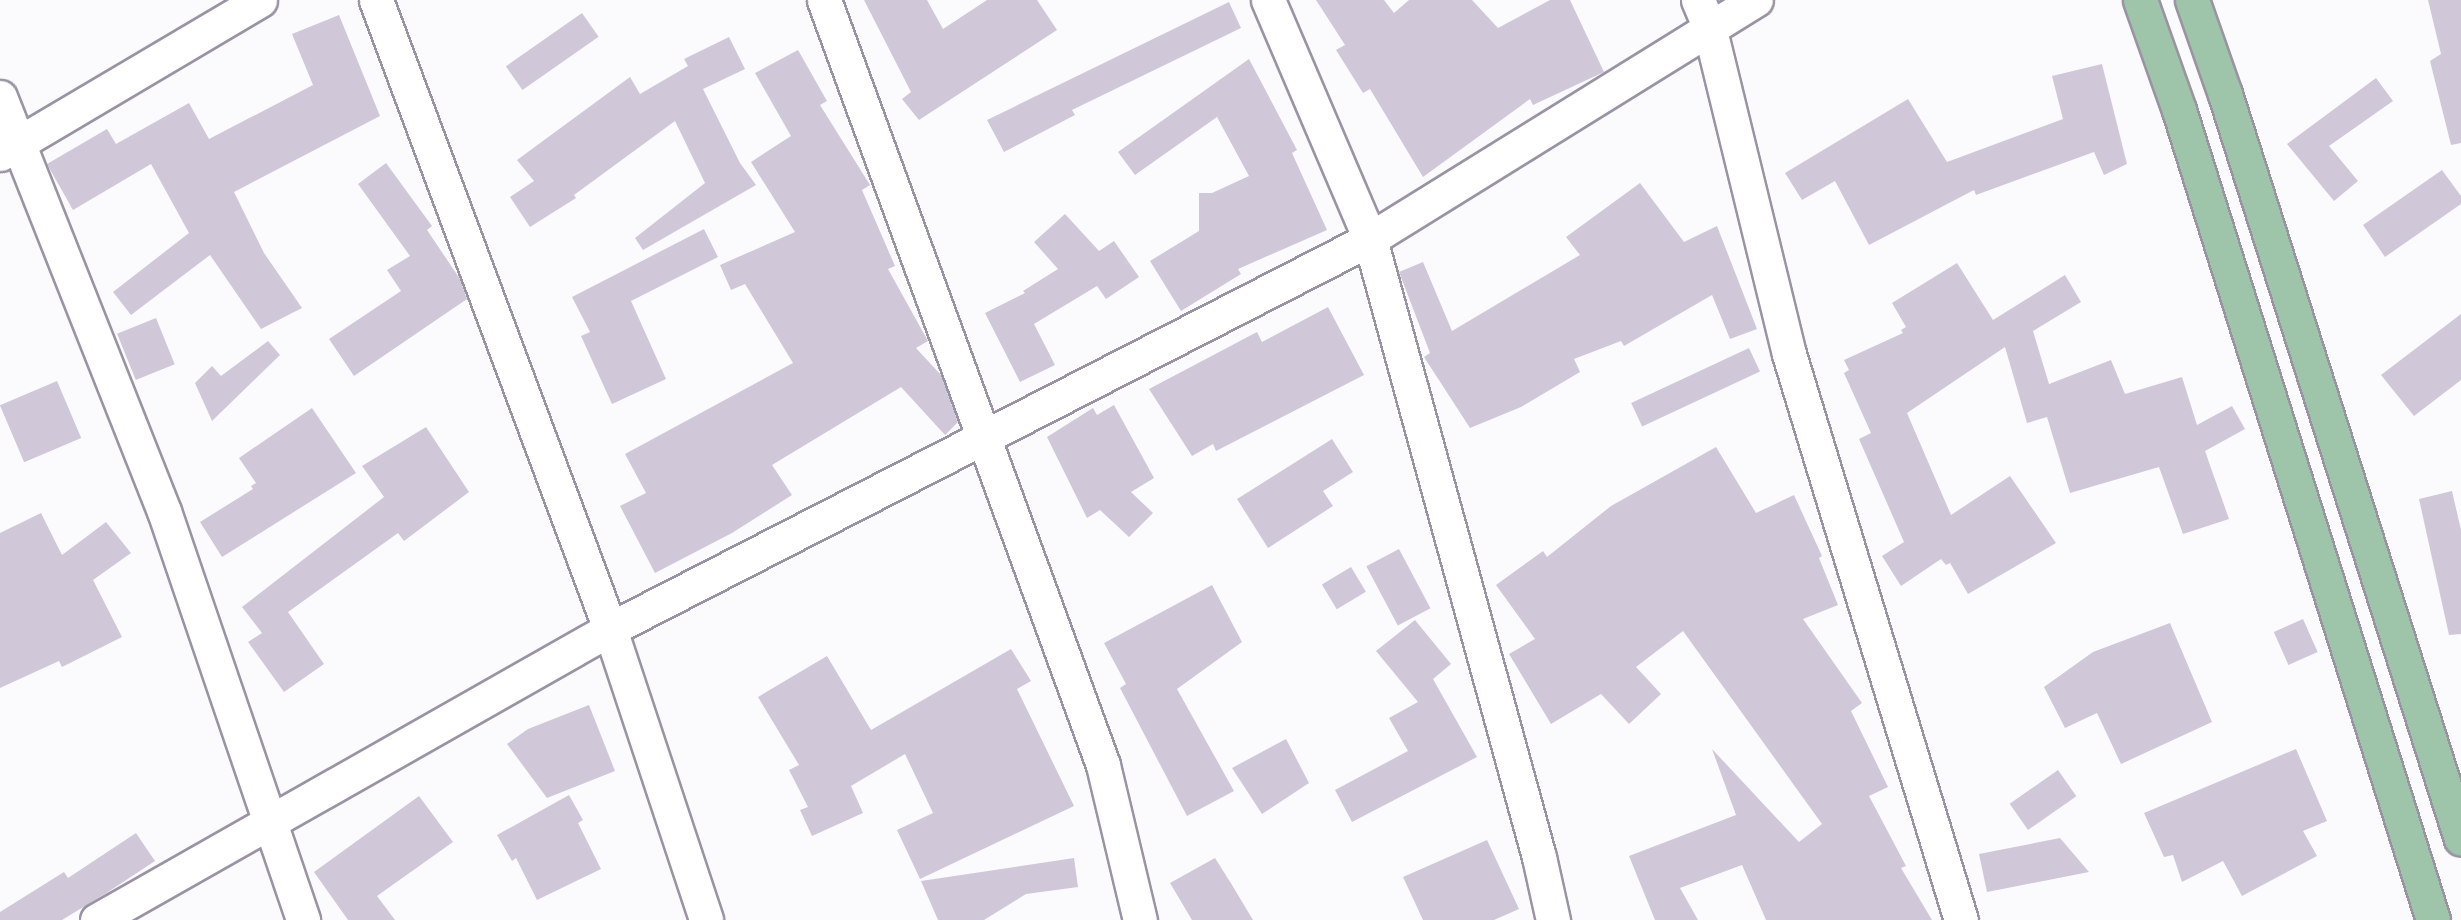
<!DOCTYPE html>
<style>
body{margin:0}
#map{position:relative;width:2461px;height:920px;overflow:hidden;background:#fbfafd;font-family:"Roboto Condensed",sans-serif}
div>[style]{position:absolute}
.building>*{inset:0;background:#d0c8d9;transform-origin:0 0}
.roads{filter:drop-shadow(2px 0 #9a93a3) drop-shadow(-2px 0 #9a93a3) drop-shadow(0 2px #9a93a3) drop-shadow(0 -2px #9a93a3)}
.minor>*{height:33px;margin:-16.5px;padding:0 16.5px;transform-origin:16.5px;border-radius:16.5px;background:#fff}
.major>*{height:33px;margin:-16.5px;padding:0 16.5px;transform-origin:16.5px;border-radius:16.5px;background:#9ec4a9}
span{translate:-50% -50%;white-space:nowrap;text-align:center;line-height:1.15;-webkit-text-stroke:4.5px #fbfafd;paint-order:stroke}
</style>
<div id="map">
<div class="building">
<i style="clip-path:polygon(864px 0,927px 0,943px 29px,987px 0,1037px 0,1057px 30px,919px 120px,902px 99px,911px 92px)"></i>
<i style="clip-path:polygon(1316px 0,1384px 0,1394px 13px,1409px 0,1472px 0,1498px 28px,1550px 0,1570px 0,1604px 72px,1533px 105px,1530px 99px,1423px 177px,1370px 89px,1363px 93px,1336px 50px,1345px 45px)"></i>
<i style="clip-path:polygon(2428px 0,2461px 0,2461px 143px,2451px 145px,2430px 61px,2441px 54px)"></i>
<i style="clip-path:polygon(1229px 2px,1241px 28px,1072px 110px,1075px 115px,1004px 152px,987px 120px)"></i>
<i style="left:582px;top:13px;width:29px;height:93px;rotate:55deg"></i>
<i style="clip-path:polygon(339px 15px,380px 116px,234px 192px,264px 253px,302px 308px,261px 329px,210px 255px,131px 315px,113px 292px,189px 233px,151px 164px,73px 210px,47px 164px,107px 129px,116px 144px,189px 103px,209px 139px,313px 85px,292px 34px)"></i>
<i style="clip-path:polygon(729px 37px,745px 69px,703px 89px,740px 163px,756px 185px,643px 250px,635px 238px,705px 183px,675px 121px,574px 195px,576px 198px,530px 227px,510px 197px,534px 181px,517px 160px,630px 77px,640px 94px,688px 66px,684px 59px)"></i>
<i style="clip-path:polygon(798px 50px,827px 101px,820px 105px,870px 185px,862px 190px,895px 266px,888px 269px,928px 341px,916px 348px,941px 375px,958px 422px,945px 435px,901px 387px,772px 465px,792px 495px,732px 533px,655px 573px,620px 506px,646px 493px,625px 454px,793px 363px,745px 284px,731px 290px,720px 265px,795px 232px,751px 162px,791px 136px,755px 73px)"></i>
<i style="clip-path:polygon(1249px 59px,1297px 150px,1292px 153px,1327px 230px,1238px 269px,1241px 274px,1181px 311px,1150px 261px,1199px 231px,1199px 193px,1212px 193px,1249px 176px,1217px 117px,1135px 175px,1118px 152px)"></i>
<i style="clip-path:polygon(2102px 64px,2127px 164px,2104px 175px,2094px 152px,1976px 195px,1974px 190px,1869px 245px,1835px 181px,1802px 200px,1785px 173px,1908px 99px,1947px 162px,2063px 119px,2052px 76px)"></i>
<i style="clip-path:polygon(2376px 78px,2393px 101px,2329px 146px,2358px 181px,2334px 201px,2287px 144px)"></i>
<i style="clip-path:polygon(386px 163px,432px 226px,427px 230px,460px 279px,467px 299px,354px 376px,329px 339px,401px 291px,387px 270px,410px 256px,358px 184px)"></i>
<i style="clip-path:polygon(2442px 170px,2461px 196px,2461px 204px,2385px 257px,2363px 225px)"></i>
<i style="clip-path:polygon(1640px 183px,1684px 242px,1717px 226px,1757px 329px,1730px 339px,1712px 295px,1624px 346px,1621px 341px,1574px 359px,1580px 372px,1521px 407px,1470px 428px,1424px 357px,1430px 353px,1399px 272px,1423px 262px,1452px 331px,1580px 255px,1566px 237px)"></i>
<i style="clip-path:polygon(1065px 214px,1099px 251px,1114px 241px,1139px 277px,1106px 299px,1097px 286px,1034px 324px,1055px 365px,1020px 382px,985px 313px,1025px 293px,1023px 291px,1058px 269px,1034px 242px)"></i>
<i style="clip-path:polygon(704px 229px,718px 257px,631px 301px,666px 379px,612px 404px,581px 336px,590px 332px,572px 297px)"></i>
<i style="clip-path:polygon(1957px 263px,1993px 320px,2065px 275px,2081px 302px,2033px 331px,2049px 384px,2111px 360px,2125px 394px,2182px 377px,2197px 425px,2232px 406px,2245px 429px,2205px 451px,2229px 519px,2183px 534px,2159px 467px,2070px 493px,2047px 417px,2027px 423px,2005px 347px,1907px 413px,1951px 515px,2010px 476px,2056px 543px,1968px 594px,1950px 563px,1946px 565px,1941px 559px,1901px 586px,1882px 556px,1904px 542px,1859px 439px,1871px 433px,1844px 373px,1849px 370px,1844px 360px,1903px 333px,1901px 330px,1906px 327px,1892px 303px)"></i>
<i style="clip-path:polygon(1328px 307px,1364px 375px,1216px 451px,1213px 444px,1192px 456px,1149px 389px,1257px 332px,1262px 342px)"></i>
<i style="clip-path:polygon(2461px 314px,2461px 380px,2414px 416px,2381px 375px)"></i>
<i style="left:156px;top:318px;width:50px;height:42px;rotate:68deg"></i>
<i style="clip-path:polygon(268px 341px,280px 355px,212px 421px,195px 383px,212px 366px,221px 376px)"></i>
<i style="left:1749px;top:348px;width:26px;height:130px;rotate:65deg"></i>
<i style="left:57px;top:381px;width:62px;height:62px;rotate:67deg"></i>
<i style="clip-path:polygon(1114px 405px,1154px 478px,1131px 492px,1153px 513px,1129px 537px,1100px 510px,1087px 518px,1047px 437px,1093px 408px,1097px 415px)"></i>
<i style="clip-path:polygon(312px 408px,356px 473px,222px 557px,200px 522px,253px 489px,251px 486px,256px 483px,239px 458px)"></i>
<i style="clip-path:polygon(426px 427px,469px 492px,404px 541px,398px 533px,288px 612px,324px 664px,284px 692px,248px 642px,262px 633px,242px 607px,384px 497px,362px 466px)"></i>
<i style="clip-path:polygon(1332px 439px,1353px 472px,1323px 491px,1333px 506px,1268px 548px,1237px 499px)"></i>
<i style="clip-path:polygon(1716px 447px,1756px 513px,1794px 495px,1822px 556px,1819px 558px,1838px 605px,1803px 619px,1862px 703px,1851px 711px,1888px 787px,1869px 796px,1906px 866px,1901px 868px,1932px 920px,1766px 920px,1742px 865px,1680px 888px,1698px 920px,1655px 920px,1629px 856px,1736px 815px,1712px 749px,1799px 842px,1822px 824px,1683px 631px,1636px 667px,1661px 694px,1629px 724px,1601px 694px,1551px 724px,1509px 654px,1535px 639px,1496px 585px,1543px 551px,1547px 557px,1611px 506px)"></i>
<i style="clip-path:polygon(2452px 491px,2461px 530px,2461px 634px,2449px 635px,2419px 499px)"></i>
<i style="clip-path:polygon(41px 513px,62px 555px,106px 522px,131px 553px,93px 580px,122px 637px,62px 667px,59px 661px,0 688px,0 533px)"></i>
<i style="left:1399px;top:549px;width:67px;height:37px;rotate:62deg"></i>
<i style="left:1351px;top:567px;width:29px;height:34px;rotate:59deg"></i>
<i style="clip-path:polygon(1212px 585px,1242px 642px,1177px 689px,1234px 791px,1187px 816px,1120px 688px,1126px 684px,1104px 643px)"></i>
<i style="left:2303px;top:619px;width:36px;height:32px;rotate:66deg"></i>
<i style="clip-path:polygon(1415px 620px,1451px 664px,1433px 679px,1477px 757px,1352px 822px,1335px 790px,1408px 751px,1389px 718px,1418px 702px,1376px 651px)"></i>
<i style="clip-path:polygon(2170px 623px,2212px 722px,2121px 764px,2097px 713px,2065px 728px,2044px 687px,2093px 652px)"></i>
<i style="clip-path:polygon(1011px 649px,1031px 681px,1017px 689px,1074px 806px,920px 879px,897px 830px,933px 813px,905px 754px,851px 786px,863px 813px,812px 836px,800px 810px,808px 807px,789px 770px,799px 765px,758px 697px,827px 656px,871px 730px)"></i>
<i style="clip-path:polygon(589px 705px,615px 771px,547px 798px,507px 744px,528px 729px)"></i>
<i style="clip-path:polygon(1286px 739px,1309px 783px,1262px 814px,1232px 768px)"></i>
<i style="clip-path:polygon(2296px 749px,2327px 821px,2303px 831px,2317px 856px,2242px 896px,2223px 861px,2182px 882px,2173px 855px,2164px 857px,2144px 813px)"></i>
<i style="left:2058px;top:770px;width:32px;height:59px;rotate:55deg"></i>
<i style="clip-path:polygon(569px 795px,583px 820px,578px 823px,601px 869px,537px 900px,516px 858px,512px 861px,497px 835px)"></i>
<i style="clip-path:polygon(419px 796px,453px 842px,377px 896px,395px 920px,348px 920px,314px 872px)"></i>
<i style="clip-path:polygon(136px 833px,155px 861px,108px 892px,62px 920px,0 920px,0 912px,64px 872px,68px 878px)"></i>
<i style="clip-path:polygon(2060px 838px,2089px 872px,1987px 892px,1979px 854px)"></i>
<i style="clip-path:polygon(1487px 840px,1519px 909px,1494px 920px,1423px 920px,1403px 877px)"></i>
<i style="clip-path:polygon(1074px 858px,1078px 887px,1026px 894px,984px 920px,938px 920px,921px 881px)"></i>
<i style="clip-path:polygon(1215px 858px,1232px 885px,1253px 920px,1192px 920px,1170px 883px)"></i>
</div>
<div class="roads">
<div class="minor">
<i style="left:376px;top:0;width:671px;rotate:69.59deg"></i>
<i style="left:610px;top:629px;width:306px;rotate:71.7deg"></i>
<i style="left:824px;top:0;width:814px;rotate:69.96deg"></i>
<i style="left:1103px;top:765px;width:159px;rotate:76.6deg"></i>
<i style="left:1268px;top:0;width:260px;rotate:66.9deg"></i>
<i style="left:1370px;top:239px;width:641px;rotate:74.71deg"></i>
<i style="left:1539px;top:857px;width:65px;rotate:77.5deg"></i>
<i style="left:1698px;top:0;width:28px;rotate:67deg"></i>
<i style="left:1709px;top:26px;width:338px;rotate:76.3deg"></i>
<i style="left:1789px;top:354px;width:592px;rotate:73.1deg"></i>
<i style="left:0;top:97px;width:445px;rotate:68.4deg"></i>
<i style="left:164px;top:511px;width:432px;rotate:71.2deg"></i>
<i style="left:0;top:154px;width:302px;rotate:-30.6deg"></i>
<i style="left:97px;top:920px;width:590px;rotate:-29.56deg"></i>
<i style="left:610px;top:629px;width:854px;rotate:-27.16deg"></i>
<i style="left:1370px;top:239px;width:454px;rotate:-31.8deg"></i>
</div>
<div class="major">
<i style="left:2140px;top:0;width:117px;rotate:70.5deg"></i>
<i style="left:2179px;top:110px;width:849px;rotate:72.59deg"></i>
<i style="left:2192px;top:0;width:100px;rotate:70.7deg"></i>
<i style="left:2225px;top:94px;width:781px;rotate:72.42deg"></i>
</div>
</div>
</div>
